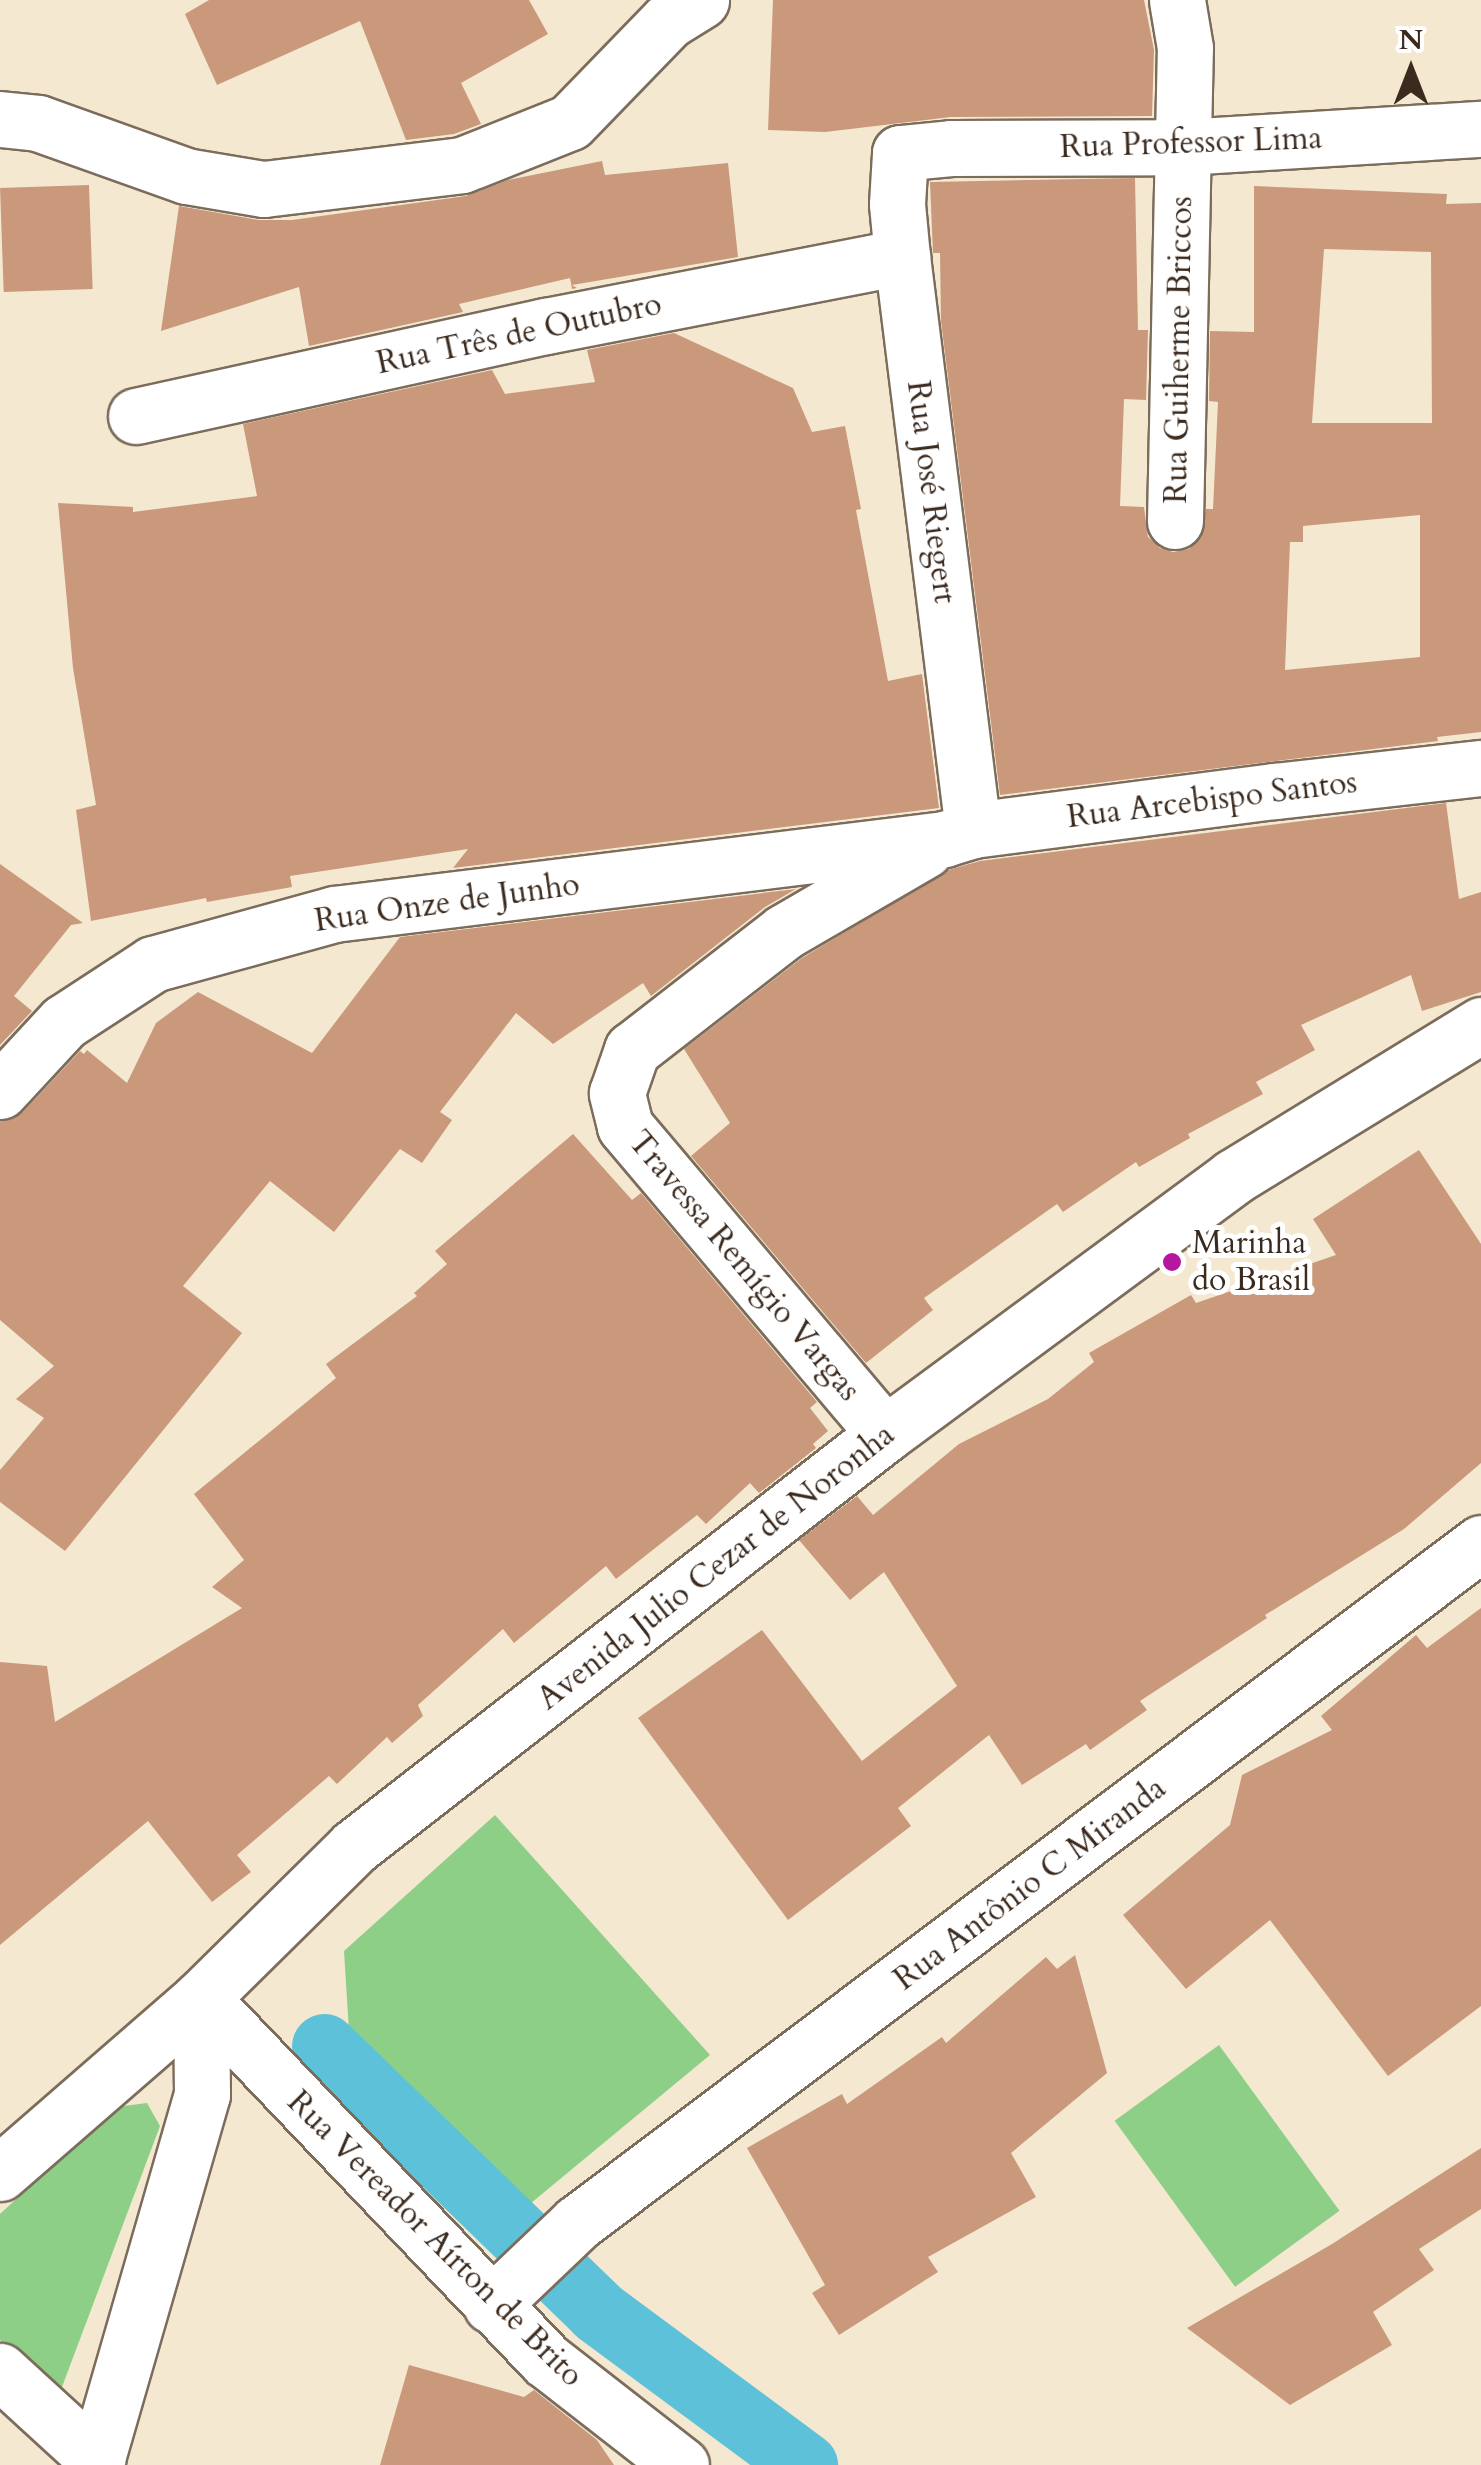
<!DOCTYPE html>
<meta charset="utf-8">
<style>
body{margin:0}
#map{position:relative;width:1481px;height:2465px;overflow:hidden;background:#f4e8d0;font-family:Cardo,serif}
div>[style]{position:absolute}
.green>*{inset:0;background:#8dcf87;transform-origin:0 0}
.canal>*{height:65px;margin:-32.5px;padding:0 32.5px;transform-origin:32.5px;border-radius:32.5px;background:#5cc1d9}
.building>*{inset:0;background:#ca997c;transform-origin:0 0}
.roads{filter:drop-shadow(2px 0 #7c6c5c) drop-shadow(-2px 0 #7c6c5c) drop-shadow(0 2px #7c6c5c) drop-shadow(0 -2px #7c6c5c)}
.minor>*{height:55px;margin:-27.5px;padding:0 27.5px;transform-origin:27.5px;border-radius:27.5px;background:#fff}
.dots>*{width:28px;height:28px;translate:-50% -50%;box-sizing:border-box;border:5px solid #fff;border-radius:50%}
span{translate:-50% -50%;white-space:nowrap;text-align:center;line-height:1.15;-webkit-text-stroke:10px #fff;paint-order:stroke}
.street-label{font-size:32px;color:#3b2a1e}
.poi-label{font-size:32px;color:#3b2a1e}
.left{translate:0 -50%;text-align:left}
.north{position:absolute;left:1361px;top:20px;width:100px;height:100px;-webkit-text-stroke:8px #fff;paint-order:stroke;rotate:0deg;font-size:28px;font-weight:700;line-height:40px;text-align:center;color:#3b2a1e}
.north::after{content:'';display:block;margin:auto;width:35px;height:45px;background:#3b2a1e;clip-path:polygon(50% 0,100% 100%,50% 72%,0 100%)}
</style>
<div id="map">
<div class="green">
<i style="clip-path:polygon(495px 1815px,710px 2055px,519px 2213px,349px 2031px,344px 1951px)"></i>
<i style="left:1219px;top:2045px;width:205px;height:129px;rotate:54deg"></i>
<i style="clip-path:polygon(147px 2103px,160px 2126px,59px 2395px,0 2340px,0 2214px,116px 2107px)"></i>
</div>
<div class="canal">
<i style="left:324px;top:2046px;width:380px;rotate:44.1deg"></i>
<i style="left:597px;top:2311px;width:259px;rotate:36.5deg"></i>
</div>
<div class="building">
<i style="clip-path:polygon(209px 0,529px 0,548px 34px,461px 83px,481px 124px,454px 134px,406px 140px,360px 21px,217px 85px,185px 14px)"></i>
<i style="clip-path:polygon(773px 0,1144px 0,1154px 50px,1152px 116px,951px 117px,825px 132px,768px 130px)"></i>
<i style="clip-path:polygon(602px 161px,605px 175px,728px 163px,738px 257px,572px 285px,577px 288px,572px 289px,570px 278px,459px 304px,463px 312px,309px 346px,299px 287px,161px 331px,179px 206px,259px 220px,292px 220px,466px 196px,508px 180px)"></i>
<i style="clip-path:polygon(evenodd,1135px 178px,1138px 330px,1148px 330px,1146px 400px,1124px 399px,1120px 506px,1144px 507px,1148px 537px,1160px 548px,1173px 552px,1189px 549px,1201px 538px,1206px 509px,1213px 509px,1218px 402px,1209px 401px,1210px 331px,1254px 332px,1254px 186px,1447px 194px,1446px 204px,1481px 203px,1481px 732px,1437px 737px,1438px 741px,1000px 795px,941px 321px,940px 253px,933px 253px,930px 182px,1135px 178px,1324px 249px,1431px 252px,1432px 423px,1312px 423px,1324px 249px,1135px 178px,1420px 515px,1420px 657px,1285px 670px,1290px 542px,1303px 542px,1303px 526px,1420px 515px)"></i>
<i style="left:89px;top:185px;width:104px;height:89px;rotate:88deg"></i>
<i style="clip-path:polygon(674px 333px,793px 388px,812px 432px,845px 426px,861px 509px,856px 510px,888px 681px,922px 674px,939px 808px,453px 868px,468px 849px,290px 876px,292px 887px,207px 902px,206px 898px,91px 921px,76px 810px,96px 805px,73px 668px,58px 503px,133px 507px,133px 512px,257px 496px,243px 424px,492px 370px,505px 394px,595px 382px,587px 350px)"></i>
<i style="clip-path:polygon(1446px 803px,1459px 899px,1481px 892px,1481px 992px,1422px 1011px,1411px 975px,1301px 1025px,1315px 1050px,1256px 1082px,1263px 1094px,1188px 1134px,1190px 1138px,1139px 1167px,1136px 1162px,1063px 1212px,1057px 1204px,924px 1298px,933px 1310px,866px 1363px,691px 1156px,730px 1123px,684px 1049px,802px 958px,948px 870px,980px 861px)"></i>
<i style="clip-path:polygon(0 864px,83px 923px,71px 925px,14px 996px,32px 1011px,0 1045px)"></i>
<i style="clip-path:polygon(796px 889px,765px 907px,651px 996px,643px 983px,553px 1044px,516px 1013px,440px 1112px,452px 1120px,422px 1163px,400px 1149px,334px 1232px,270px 1181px,183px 1286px,242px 1333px,65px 1551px,0 1502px,0 1470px,44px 1418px,16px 1399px,54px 1366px,0 1320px,0 1121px,23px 1112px,80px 1051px,84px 1054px,87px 1050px,127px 1083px,156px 1023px,198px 992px,312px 1053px,400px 937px)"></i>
<i style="clip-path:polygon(573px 1134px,632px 1200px,641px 1193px,817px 1402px,810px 1408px,828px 1431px,813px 1444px,816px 1448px,759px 1493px,750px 1483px,706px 1524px,697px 1515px,616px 1579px,606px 1566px,514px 1643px,503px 1629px,418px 1705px,423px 1716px,392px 1743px,387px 1737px,337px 1784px,329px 1776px,237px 1855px,251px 1872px,212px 1902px,148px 1821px,0 1945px,0 1662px,47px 1666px,55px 1722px,242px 1608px,212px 1587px,244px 1560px,194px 1494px,336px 1378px,326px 1364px,417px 1296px,414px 1293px,447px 1264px,435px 1251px)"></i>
<i style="clip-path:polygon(1419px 1150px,1481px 1244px,1481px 1463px,1404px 1529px,1265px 1615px,1267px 1618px,1140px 1701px,1147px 1710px,1090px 1750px,1086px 1744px,1022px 1785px,989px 1735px,898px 1808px,911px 1826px,788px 1920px,638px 1718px,762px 1630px,862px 1761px,957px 1686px,884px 1572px,850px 1600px,799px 1540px,857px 1496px,873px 1515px,959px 1444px,1048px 1399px,1094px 1362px,1089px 1353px,1191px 1295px,1196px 1303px,1336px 1255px,1313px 1219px)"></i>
<i style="clip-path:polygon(1481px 1608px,1481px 2006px,1388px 2076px,1270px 1920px,1186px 1989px,1123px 1915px,1230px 1825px,1242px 1775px,1332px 1730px,1321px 1716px,1416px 1635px,1427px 1648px)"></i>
<i style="clip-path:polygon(1075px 1955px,1107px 2073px,1011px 2153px,1036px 2197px,928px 2257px,938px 2272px,839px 2335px,812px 2293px,825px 2285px,747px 2148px,842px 2094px,847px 2104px,942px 2037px,946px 2043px,1046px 1957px,1057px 1969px)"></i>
<i style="clip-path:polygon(1481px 2148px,1481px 2209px,1419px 2249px,1434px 2270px,1373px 2312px,1392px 2345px,1290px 2405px,1187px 2328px,1332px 2244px)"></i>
<i style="clip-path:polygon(409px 2365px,524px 2397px,534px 2390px,597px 2440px,614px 2465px,380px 2465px)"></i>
</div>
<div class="roads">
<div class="minor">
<i style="left:0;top:119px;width:38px;rotate:6deg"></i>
<i style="left:38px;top:123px;width:157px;rotate:19.7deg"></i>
<i style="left:186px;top:176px;width:79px;rotate:9.5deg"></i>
<i style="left:264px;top:189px;width:199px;rotate:-6.9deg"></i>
<i style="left:462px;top:165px;width:116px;rotate:-21.7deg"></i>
<i style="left:570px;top:122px;width:141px;rotate:-45.9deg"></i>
<i style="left:668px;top:21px;width:39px;rotate:-32deg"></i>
<i style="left:136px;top:416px;width:420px;rotate:-12.4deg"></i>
<i style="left:546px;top:326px;width:363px;rotate:-11deg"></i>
<i style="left:1175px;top:521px;width:473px;rotate:-88.8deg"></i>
<i style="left:1185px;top:48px;width:49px;rotate:-99.5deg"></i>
<i style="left:973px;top:830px;width:577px;rotate:-97.06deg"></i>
<i style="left:902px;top:257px;width:53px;rotate:-95.4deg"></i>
<i style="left:897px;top:204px;width:51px;rotate:-86.6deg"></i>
<i style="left:900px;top:153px;width:51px;rotate:-5.6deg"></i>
<i style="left:951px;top:148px;width:232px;rotate:-0.2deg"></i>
<i style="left:1183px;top:147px;width:299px;rotate:-3.5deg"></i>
<i style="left:0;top:1091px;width:94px;rotate:-47.2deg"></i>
<i style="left:64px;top:1022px;width:106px;rotate:-33.1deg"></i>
<i style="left:153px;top:964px;width:188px;rotate:-15.4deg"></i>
<i style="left:334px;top:914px;width:615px;rotate:-7.01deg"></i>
<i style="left:944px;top:839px;width:30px;rotate:-17deg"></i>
<i style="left:973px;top:830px;width:305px;rotate:-7.4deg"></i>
<i style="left:1275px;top:791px;width:207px;rotate:-6.4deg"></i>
<i style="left:885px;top:1434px;width:403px;rotate:-130.2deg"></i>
<i style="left:625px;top:1126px;width:34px;rotate:-104deg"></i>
<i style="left:617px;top:1093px;width:46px;rotate:-70.8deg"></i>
<i style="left:632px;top:1050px;width:192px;rotate:-37.8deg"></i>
<i style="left:784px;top:932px;width:163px;rotate:-30.2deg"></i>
<i style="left:201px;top:1998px;width:500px;rotate:46.38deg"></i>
<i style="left:546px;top:2360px;width:171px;rotate:37.9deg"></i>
<i style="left:0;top:2173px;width:267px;rotate:-41deg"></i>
<i style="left:201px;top:1998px;width:215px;rotate:-44.6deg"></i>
<i style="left:354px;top:1847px;width:673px;rotate:-37.87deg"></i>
<i style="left:885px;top:1434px;width:433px;rotate:-36.4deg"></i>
<i style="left:1233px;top:1177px;width:291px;rotate:-31.5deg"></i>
<i style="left:491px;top:2305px;width:119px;rotate:-43.6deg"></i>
<i style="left:577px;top:2223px;width:1131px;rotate:-36.95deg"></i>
<i style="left:0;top:2371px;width:132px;rotate:42.5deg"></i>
<i style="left:95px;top:2465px;width:386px;rotate:-73.9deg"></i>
<i style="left:202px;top:2094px;width:96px;rotate:-90.6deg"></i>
</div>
</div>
<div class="dots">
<i style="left:1172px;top:1262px;background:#b5179e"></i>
</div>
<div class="street-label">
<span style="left:1191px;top:143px;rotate:-2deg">Rua Professor Lima</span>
<span style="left:519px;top:334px;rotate:-12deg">Rua Três de Outubro</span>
<span style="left:1179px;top:350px;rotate:-89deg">Rua Guiherme Briccos</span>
<span style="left:931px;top:492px;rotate:83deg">Rua José Riegert</span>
<span style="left:1212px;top:800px;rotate:-7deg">Rua Arcebispo Santos</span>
<span style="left:447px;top:903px;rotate:-8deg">Rua Onze de Junho</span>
<span style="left:744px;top:1266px;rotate:50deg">Travessa Remígio Vargas</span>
<span style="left:716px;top:1567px;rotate:-38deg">Avenida Julio Cezar de Noronha</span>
<span style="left:1030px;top:1884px;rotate:-37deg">Rua Antônio C Miranda</span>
<span style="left:435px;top:2239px;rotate:45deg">Rua Vereador Aírton de Brito</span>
</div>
<div class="poi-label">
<span class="left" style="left:1192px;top:1262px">Marinha<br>do Brasil</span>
</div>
<div class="north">N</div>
</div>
